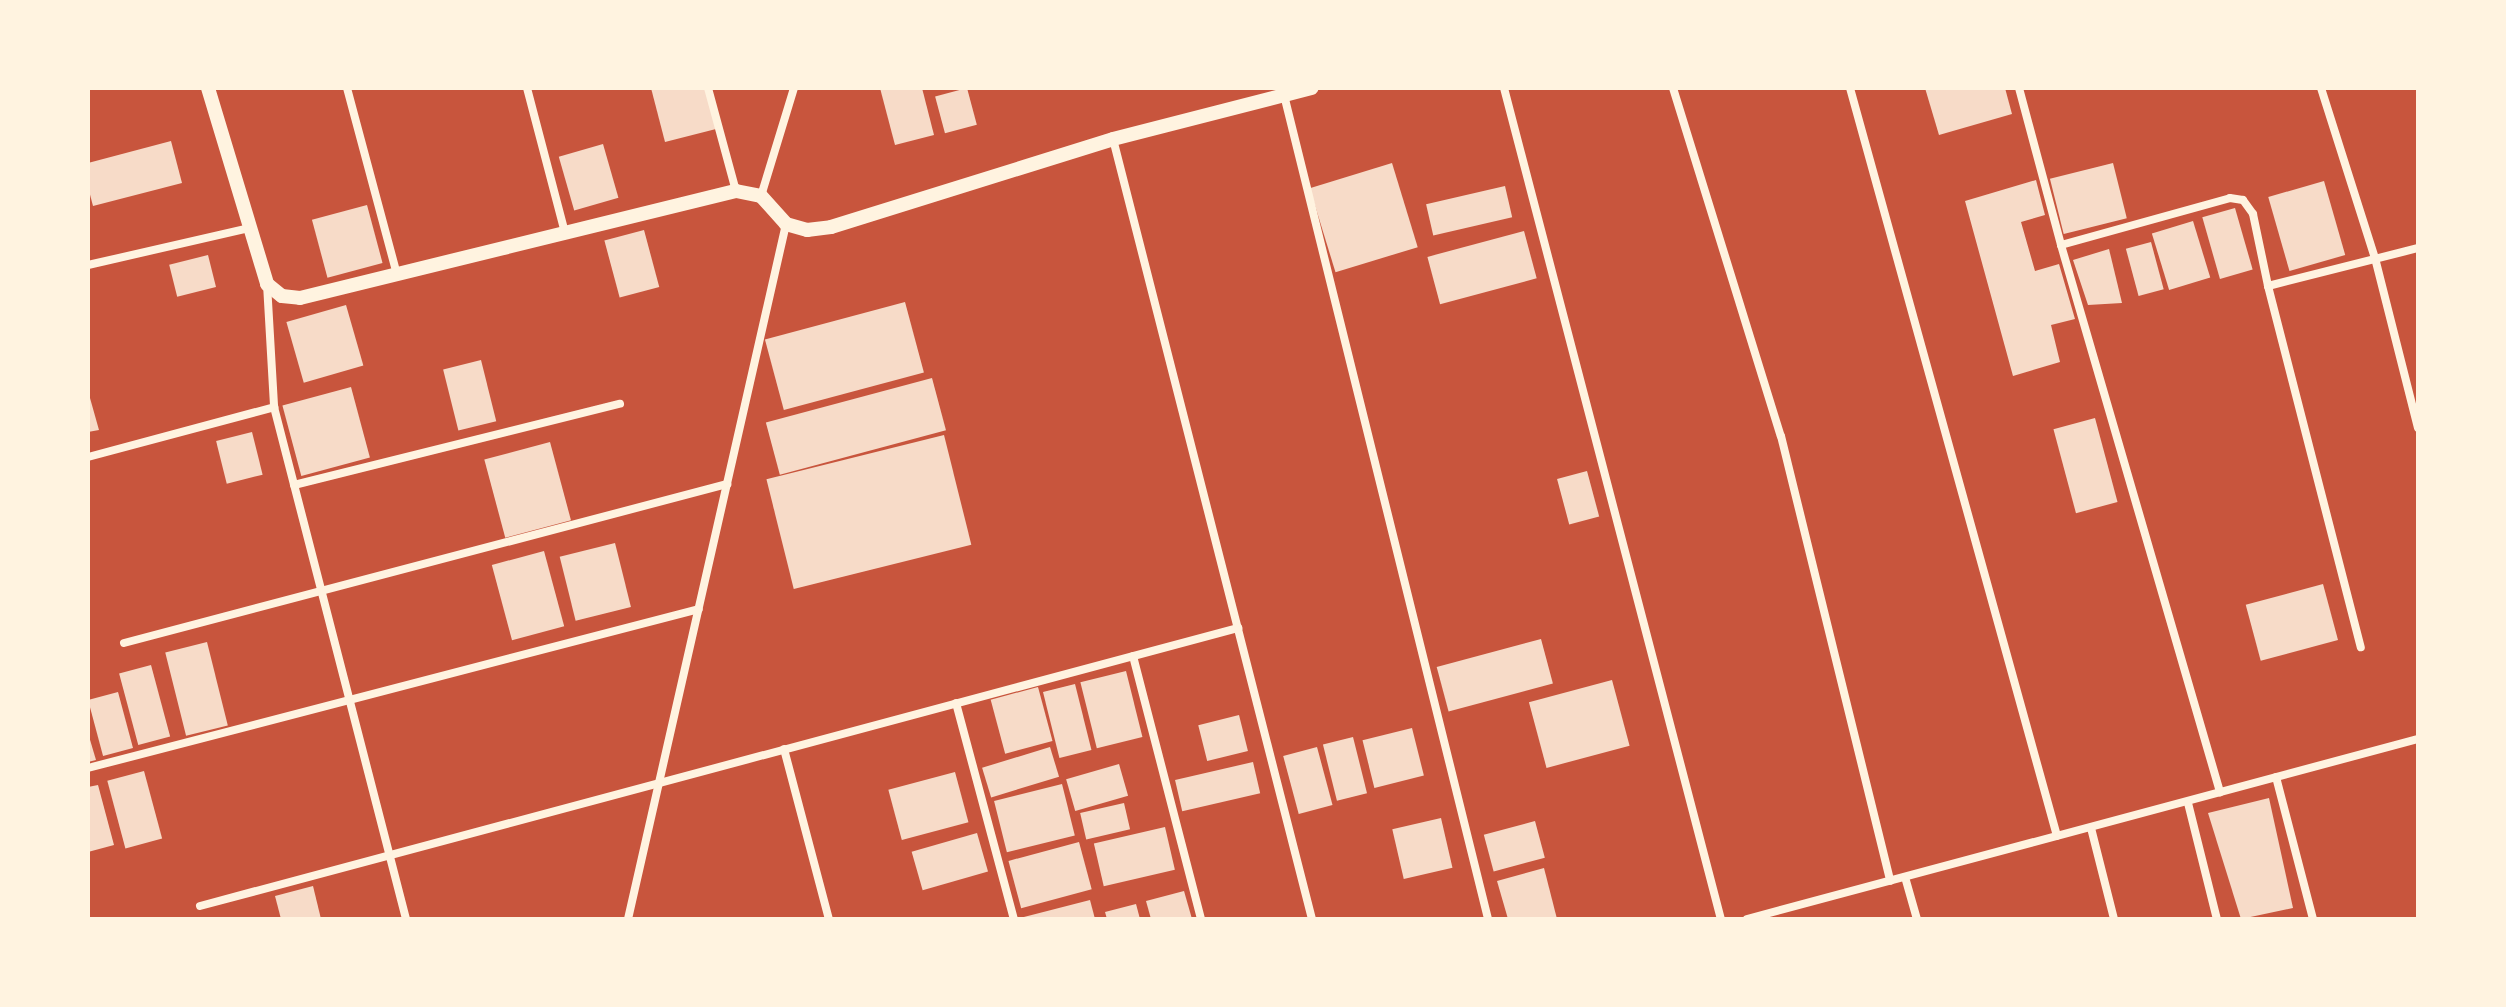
<!DOCTYPE html>
<style>
body{margin:0}
#map{position:relative;width:2506px;height:1007px;overflow:hidden;background:#c8553d;font-family:"IBM Plex Sans",sans-serif}
div>[style]{position:absolute}
.building>*{inset:0;background:#f7dbc8;transform-origin:0 0}
.minor>*{height:8px;margin:-4px;padding:0 4px;transform-origin:4px;border-radius:4px;background:#fff3e0}
.tertiary>*{height:14px;margin:-7px;padding:0 7px;transform-origin:7px;border-radius:7px;background:#fff3e0}
span{translate:-50% -50%;white-space:nowrap;text-align:center;line-height:1.15;-webkit-text-stroke:7px #fff3e0;paint-order:stroke}
.frame{position:absolute;inset:0;border:90px solid #fff3e0;pointer-events:none}
</style>
<div id="map">
<div class="building">
<i style="clip-path:polygon(651px 88px,705px 88px,716px 129px,665px 142px)"></i>
<i style="clip-path:polygon(880px 88px,922px 88px,934px 135px,895px 145px)"></i>
<i style="left:967px;top:88px;width:38px;height:33px;rotate:75deg"></i>
<i style="clip-path:polygon(1925px 88px,2005px 88px,2012px 114px,1939px 135px)"></i>
<i style="clip-path:polygon(171px 141px,182px 183px,93px 206px,88px 187px,88px 163px)"></i>
<i style="left:603px;top:144px;width:56px;height:46px;rotate:74deg"></i>
<i style="left:1392px;top:163px;width:88px;height:86px;rotate:73deg"></i>
<i style="left:2113px;top:163px;width:57px;height:65px;rotate:76deg"></i>
<i style="clip-path:polygon(2036px 180px,2045px 215px,2021px 222px,2035px 271px,2059px 264px,2075px 319px,2051px 325px,2060px 362px,2013px 376px,1965px 201px)"></i>
<i style="left:2324px;top:181px;width:77px;height:58px;rotate:74deg"></i>
<i style="left:1505px;top:186px;width:32px;height:81px;rotate:77deg"></i>
<i style="left:367px;top:205px;width:60px;height:57px;rotate:75deg"></i>
<i style="left:2235px;top:208px;width:64px;height:34px;rotate:74deg"></i>
<i style="left:2193px;top:221px;width:59px;height:43px;rotate:73deg"></i>
<i style="left:644px;top:230px;width:59px;height:41px;rotate:75deg"></i>
<i style="left:1524px;top:231px;width:49px;height:100px;rotate:75deg"></i>
<i style="left:2151px;top:242px;width:49px;height:26px;rotate:75deg"></i>
<i style="clip-path:polygon(2109px 249px,2122px 303px,2088px 305px,2073px 260px)"></i>
<i style="left:208px;top:255px;width:33px;height:40px;rotate:76deg"></i>
<i style="left:905px;top:302px;width:73px;height:145px;rotate:75deg"></i>
<i style="left:346px;top:305px;width:63px;height:62px;rotate:74deg"></i>
<i style="left:481px;top:360px;width:63px;height:39px;rotate:76deg"></i>
<i style="left:932px;top:378px;width:54px;height:172px;rotate:75deg"></i>
<i style="left:351px;top:387px;width:73px;height:71px;rotate:75deg"></i>
<i style="clip-path:polygon(88px 391px,99px 430px,88px 432px)"></i>
<i style="left:2095px;top:418px;width:87px;height:43px;rotate:75deg"></i>
<i style="left:252px;top:432px;width:44px;height:37px;rotate:76deg"></i>
<i style="left:944px;top:435px;width:113px;height:183px;rotate:76deg"></i>
<i style="left:550px;top:442px;width:81px;height:68px;rotate:75deg"></i>
<i style="left:1587px;top:471px;width:47px;height:31px;rotate:75deg"></i>
<i style="left:615px;top:543px;width:66px;height:57px;rotate:76deg"></i>
<i style="left:544px;top:551px;width:78px;height:54px;rotate:75deg"></i>
<i style="left:2323px;top:584px;width:58px;height:80px;rotate:75deg"></i>
<i style="left:1541px;top:639px;width:46px;height:108px;rotate:75deg"></i>
<i style="left:207px;top:642px;width:86px;height:43px;rotate:76deg"></i>
<i style="left:151px;top:665px;width:74px;height:33px;rotate:75deg"></i>
<i style="left:1126px;top:671px;width:68px;height:47px;rotate:76deg"></i>
<i style="left:1612px;top:680px;width:68px;height:86px;rotate:75deg"></i>
<i style="left:1075px;top:684px;width:68px;height:33px;rotate:76deg"></i>
<i style="left:1038px;top:687px;width:56px;height:49px;rotate:75deg"></i>
<i style="left:118px;top:692px;width:58px;height:31px;rotate:75deg"></i>
<i style="left:1239px;top:715px;width:37px;height:42px;rotate:76deg"></i>
<i style="left:1412px;top:728px;width:49px;height:51px;rotate:76deg"></i>
<i style="clip-path:polygon(88px 733px,96px 760px,88px 762px)"></i>
<i style="left:1353px;top:737px;width:58px;height:31px;rotate:76deg"></i>
<i style="left:1050px;top:747px;width:31px;height:71px;rotate:73deg"></i>
<i style="left:1317px;top:747px;width:60px;height:35px;rotate:75deg"></i>
<i style="left:1253px;top:762px;width:32px;height:80px;rotate:77deg"></i>
<i style="left:1119px;top:764px;width:33px;height:55px;rotate:74deg"></i>
<i style="left:144px;top:771px;width:70px;height:38px;rotate:75deg"></i>
<i style="left:955px;top:772px;width:52px;height:69px;rotate:75deg"></i>
<i style="left:1062px;top:784px;width:53px;height:70px;rotate:76deg"></i>
<i style="clip-path:polygon(98px 785px,114px 845px,88px 852px,88px 787px)"></i>
<i style="clip-path:polygon(2269px 798px,2293px 908px,2241px 919px,2208px 813px)"></i>
<i style="left:1124px;top:803px;width:27px;height:45px;rotate:77deg"></i>
<i style="left:1441px;top:818px;width:51px;height:50px;rotate:77deg"></i>
<i style="left:1535px;top:821px;width:38px;height:53px;rotate:75deg"></i>
<i style="left:1165px;top:827px;width:44px;height:73px;rotate:77deg"></i>
<i style="left:977px;top:833px;width:40px;height:68px;rotate:74deg"></i>
<i style="left:1079px;top:842px;width:49px;height:73px;rotate:75deg"></i>
<i style="clip-path:polygon(1544px 868px,1557px 919px,1508px 919px,1497px 881px)"></i>
<i style="clip-path:polygon(313px 886px,321px 919px,281px 919px,275px 896px)"></i>
<i style="clip-path:polygon(1184px 891px,1192px 919px,1151px 919px,1146px 901px)"></i>
<i style="clip-path:polygon(1090px 900px,1095px 919px,1020px 919px,1020px 918px)"></i>
<i style="clip-path:polygon(1136px 904px,1140px 919px,1107px 919px,1105px 912px)"></i>
</div>
<div class="minor">
<i style="left:347px;top:88px;width:193px;rotate:75deg"></i>
<i style="left:527px;top:88px;width:150px;rotate:75.3deg"></i>
<i style="left:708px;top:88px;width:107px;rotate:74.8deg"></i>
<i style="left:1504px;top:88px;width:859px;rotate:75.37deg"></i>
<i style="left:1673px;top:88px;width:364px;rotate:72.8deg"></i>
<i style="left:1781px;top:436px;width:458px;rotate:76.2deg"></i>
<i style="left:1850px;top:88px;width:776px;rotate:74.53deg"></i>
<i style="left:2019px;top:88px;width:163px;rotate:75deg"></i>
<i style="left:2061px;top:245px;width:570px;rotate:73.79deg"></i>
<i style="left:2321px;top:88px;width:178px;rotate:72.4deg"></i>
<i style="left:2375px;top:258px;width:175px;rotate:75.8deg"></i>
<i style="left:1284px;top:95px;width:849px;rotate:76.09deg"></i>
<i style="left:1113px;top:139px;width:805px;rotate:75.69deg"></i>
<i style="left:761px;top:196px;width:113px;rotate:-73deg"></i>
<i style="left:2061px;top:245px;width:175px;rotate:-15.5deg"></i>
<i style="left:2230px;top:198px;width:13px;rotate:9deg"></i>
<i style="left:2243px;top:200px;width:17px;rotate:54deg"></i>
<i style="left:2253px;top:214px;width:74px;rotate:78.2deg"></i>
<i style="left:2268px;top:286px;width:373px;rotate:75.6deg"></i>
<i style="left:88px;top:265px;width:165px;rotate:-12.9deg"></i>
<i style="left:267px;top:284px;width:123px;rotate:86.7deg"></i>
<i style="left:274px;top:407px;width:529px;rotate:75.54deg"></i>
<i style="left:2268px;top:286px;width:155px;rotate:-14.2deg"></i>
<i style="left:88px;top:457px;width:193px;rotate:-15deg"></i>
<i style="left:294px;top:485px;width:336px;rotate:-14deg"></i>
<i style="left:124px;top:643px;width:624px;rotate:-14.77deg"></i>
<i style="left:1133px;top:656px;width:272px;rotate:75.5deg"></i>
<i style="left:956px;top:703px;width:224px;rotate:75deg"></i>
<i style="left:784px;top:749px;width:176px;rotate:75.2deg"></i>
<i style="left:88px;top:768px;width:631px;rotate:-14.59deg"></i>
<i style="left:2276px;top:777px;width:147px;rotate:75.4deg"></i>
<i style="left:2188px;top:803px;width:120px;rotate:76deg"></i>
<i style="left:2091px;top:828px;width:94px;rotate:75.8deg"></i>
<i style="left:1905px;top:877px;width:44px;rotate:74.1deg"></i>
<i style="left:200px;top:906px;width:1075px;rotate:-14.99deg"></i>
<i style="left:628px;top:919px;width:713px;rotate:-77.19deg"></i>
<i style="left:1747px;top:919px;width:695px;rotate:-15.02deg"></i>
</div>
<div class="tertiary">
<i style="left:208px;top:88px;width:205px;rotate:73.2deg"></i>
<i style="left:267px;top:284px;width:19px;rotate:39deg"></i>
<i style="left:282px;top:296px;width:18px;rotate:6deg"></i>
<i style="left:300px;top:298px;width:449px;rotate:-13.8deg"></i>
<i style="left:736px;top:191px;width:25px;rotate:11deg"></i>
<i style="left:761px;top:196px;width:38px;rotate:48deg"></i>
<i style="left:786px;top:224px;width:22px;rotate:16deg"></i>
<i style="left:807px;top:230px;width:24px;rotate:-7deg"></i>
<i style="left:831px;top:227px;width:295px;rotate:-17.3deg"></i>
<i style="left:1113px;top:139px;width:205px;rotate:-14.4deg"></i>
</div>
<div class="frame"></div>
</div>
